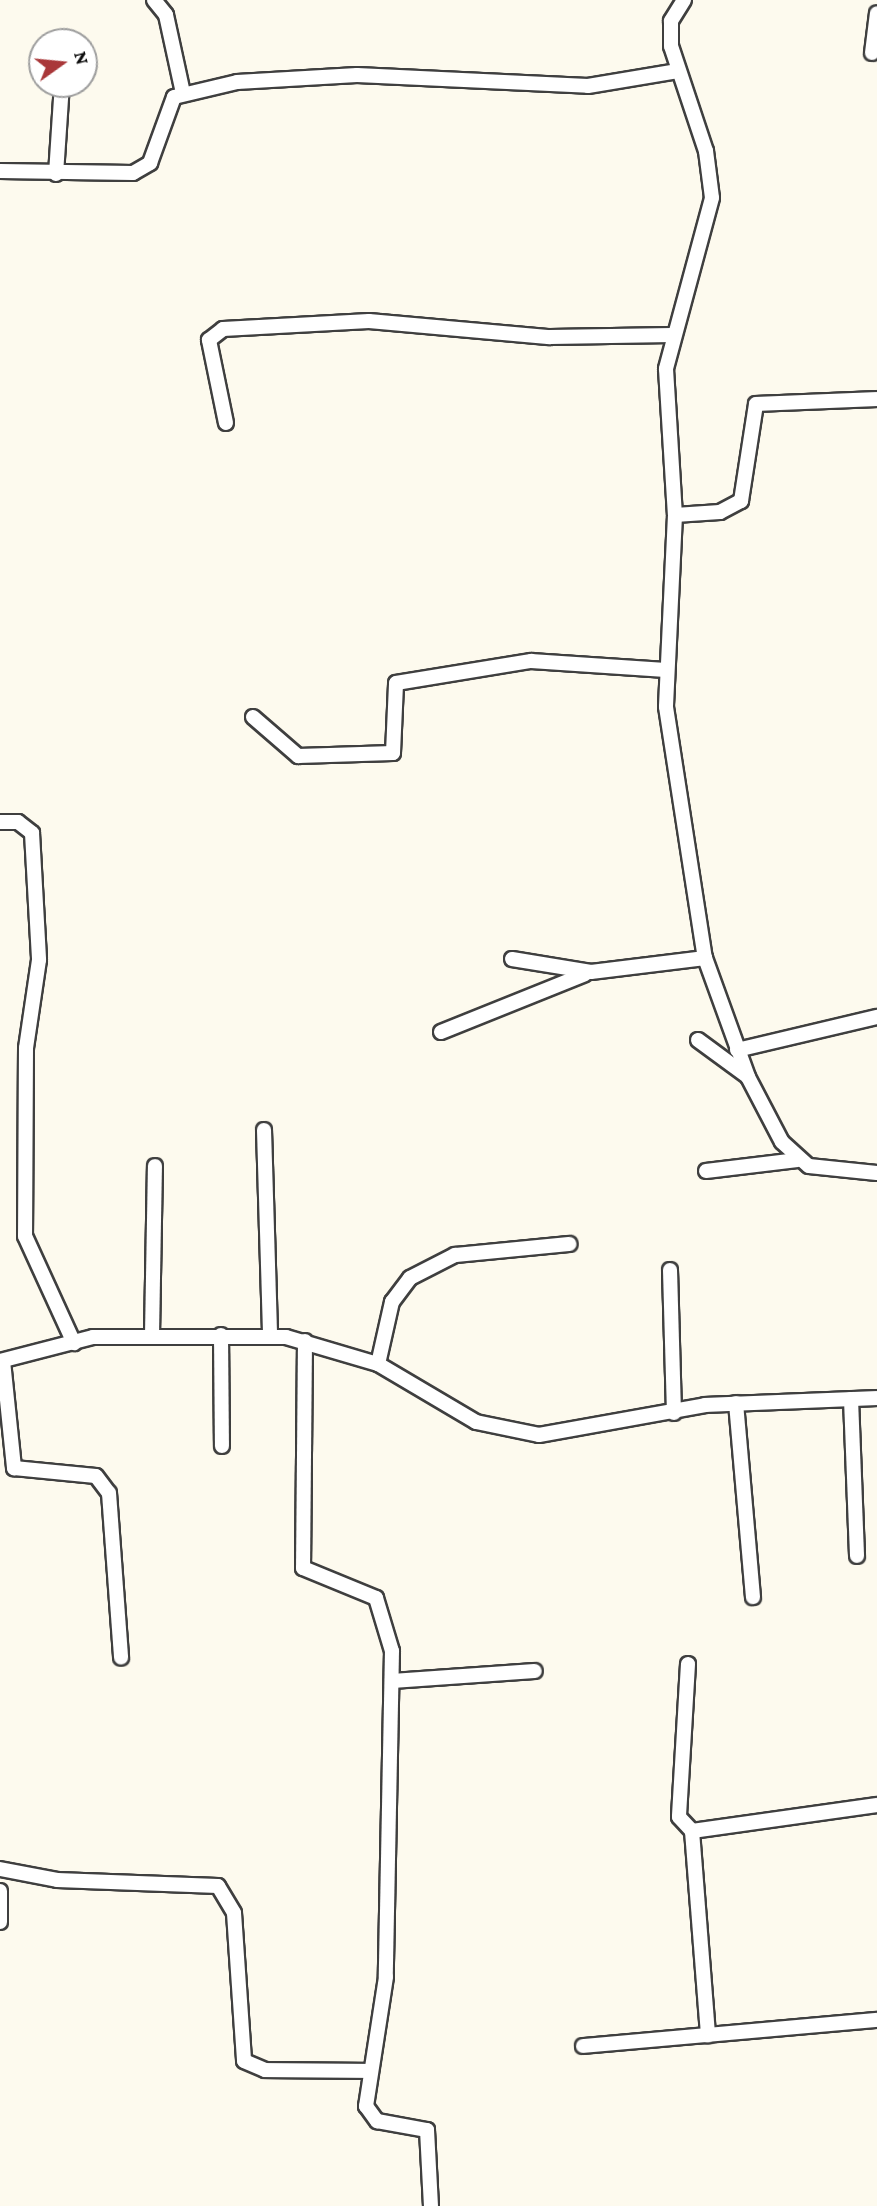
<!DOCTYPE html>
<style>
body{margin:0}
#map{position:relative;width:877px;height:2206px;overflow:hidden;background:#fdfaee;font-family:"Crimson Pro",serif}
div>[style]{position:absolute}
.roads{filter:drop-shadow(2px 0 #3f3f3f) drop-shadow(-2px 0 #3f3f3f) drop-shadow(0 2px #3f3f3f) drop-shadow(0 -2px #3f3f3f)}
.minor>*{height:14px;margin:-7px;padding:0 7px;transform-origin:7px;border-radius:7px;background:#fff}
span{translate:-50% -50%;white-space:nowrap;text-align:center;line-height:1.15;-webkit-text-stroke:7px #fff;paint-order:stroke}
.north{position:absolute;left:28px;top:28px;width:70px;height:70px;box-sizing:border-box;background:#fff;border:2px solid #9e9e9e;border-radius:50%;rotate:75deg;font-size:19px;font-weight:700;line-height:28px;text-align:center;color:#0c0c0c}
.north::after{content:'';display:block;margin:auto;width:24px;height:32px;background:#a93739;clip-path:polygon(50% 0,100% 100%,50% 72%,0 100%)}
</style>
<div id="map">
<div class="roads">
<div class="minor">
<i style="left:154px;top:0;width:19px;rotate:51deg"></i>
<i style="left:166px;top:15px;width:80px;rotate:77.7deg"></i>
<i style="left:684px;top:0;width:25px;rotate:122deg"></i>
<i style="left:671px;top:21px;width:25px;rotate:90deg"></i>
<i style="left:671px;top:46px;width:111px;rotate:71.6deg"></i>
<i style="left:706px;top:151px;width:47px;rotate:82.7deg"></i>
<i style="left:712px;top:198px;width:177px;rotate:105.1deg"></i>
<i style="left:666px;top:369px;width:146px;rotate:86.5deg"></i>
<i style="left:675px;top:515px;width:192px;rotate:92.7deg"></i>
<i style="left:666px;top:707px;width:254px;rotate:81.2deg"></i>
<i style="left:705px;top:958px;width:127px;rotate:70.1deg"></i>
<i style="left:748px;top:1077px;width:73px;rotate:62.4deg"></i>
<i style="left:782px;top:1142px;width:36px;rotate:42deg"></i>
<i style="left:809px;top:1166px;width:68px;rotate:5.9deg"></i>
<i style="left:872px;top:53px;width:40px;rotate:-82.9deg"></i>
<i style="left:0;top:171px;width:133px;rotate:0.9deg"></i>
<i style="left:133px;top:173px;width:20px;rotate:-30deg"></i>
<i style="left:150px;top:163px;width:70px;rotate:-70deg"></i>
<i style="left:174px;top:97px;width:65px;rotate:-13.4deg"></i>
<i style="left:237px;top:82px;width:120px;rotate:-3.3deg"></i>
<i style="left:357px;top:75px;width:231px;rotate:2.7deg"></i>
<i style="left:588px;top:86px;width:91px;rotate:-9.5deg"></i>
<i style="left:56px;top:174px;width:90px;rotate:-86.2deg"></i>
<i style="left:226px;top:423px;width:85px;rotate:-101.6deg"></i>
<i style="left:209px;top:340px;width:18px;rotate:-38deg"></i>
<i style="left:223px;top:329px;width:146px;rotate:-3.1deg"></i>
<i style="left:369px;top:321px;width:182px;rotate:5.1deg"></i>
<i style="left:550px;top:337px;width:122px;rotate:-0.9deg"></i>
<i style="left:675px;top:515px;width:45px;rotate:-3.8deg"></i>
<i style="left:720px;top:512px;width:24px;rotate:-28deg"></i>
<i style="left:741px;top:501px;width:98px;rotate:-81.2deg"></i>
<i style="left:756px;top:404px;width:121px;rotate:-2.4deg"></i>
<i style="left:253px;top:717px;width:60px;rotate:40.9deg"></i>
<i style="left:298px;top:756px;width:95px;rotate:-1.8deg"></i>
<i style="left:393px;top:753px;width:70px;rotate:-87.5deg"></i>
<i style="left:396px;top:683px;width:137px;rotate:-9.3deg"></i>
<i style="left:531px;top:661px;width:135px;rotate:3.8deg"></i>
<i style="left:0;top:822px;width:18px"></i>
<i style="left:18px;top:822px;width:18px;rotate:38deg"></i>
<i style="left:32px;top:833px;width:127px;rotate:86.8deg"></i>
<i style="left:39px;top:960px;width:89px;rotate:98.4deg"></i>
<i style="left:26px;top:1048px;width:188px;rotate:90.3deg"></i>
<i style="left:25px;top:1236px;width:118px;rotate:65.4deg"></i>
<i style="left:512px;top:959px;width:80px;rotate:9.3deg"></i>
<i style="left:591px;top:972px;width:115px;rotate:-7deg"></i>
<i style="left:441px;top:1032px;width:155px;rotate:-21.9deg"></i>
<i style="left:698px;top:1040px;width:61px;rotate:36.3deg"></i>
<i style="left:737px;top:1050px;width:144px;rotate:-13.3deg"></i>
<i style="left:264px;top:1130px;width:206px;rotate:88.3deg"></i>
<i style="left:706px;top:1171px;width:92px;rotate:-6.9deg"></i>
<i style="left:670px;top:1270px;width:143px;rotate:88.4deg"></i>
<i style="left:152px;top:1335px;width:169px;rotate:-89deg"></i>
<i style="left:221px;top:1335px;width:111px;rotate:89.5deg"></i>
<i style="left:305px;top:1341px;width:227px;rotate:90.5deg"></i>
<i style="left:303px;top:1568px;width:79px;rotate:22.3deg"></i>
<i style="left:376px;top:1598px;width:55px;rotate:73.2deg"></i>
<i style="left:392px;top:1651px;width:326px;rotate:91.1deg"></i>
<i style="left:386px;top:1977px;width:131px;rotate:98.8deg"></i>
<i style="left:366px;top:2106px;width:19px;rotate:54deg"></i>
<i style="left:377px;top:2121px;width:51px;rotate:10.2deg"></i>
<i style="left:427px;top:2130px;width:76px;rotate:87deg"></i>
<i style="left:0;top:1361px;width:96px;rotate:-14.5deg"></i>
<i style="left:93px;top:1337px;width:193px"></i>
<i style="left:286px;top:1337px;width:96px;rotate:16.4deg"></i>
<i style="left:378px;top:1364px;width:114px;rotate:30.6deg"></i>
<i style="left:476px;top:1422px;width:64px;rotate:11.7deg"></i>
<i style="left:539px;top:1435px;width:169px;rotate:-10.2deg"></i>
<i style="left:705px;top:1405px;width:172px;rotate:-2.3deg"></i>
<i style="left:3px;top:1361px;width:108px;rotate:84.1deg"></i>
<i style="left:14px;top:1468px;width:82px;rotate:5.6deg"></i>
<i style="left:96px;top:1476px;width:21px;rotate:53deg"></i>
<i style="left:109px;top:1493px;width:165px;rotate:85.8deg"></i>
<i style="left:378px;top:1364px;width:64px;rotate:-77.3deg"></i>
<i style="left:392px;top:1302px;width:30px;rotate:-53deg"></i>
<i style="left:410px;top:1278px;width:51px;rotate:-27.1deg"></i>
<i style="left:455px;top:1255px;width:115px;rotate:-5.5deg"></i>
<i style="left:851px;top:1399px;width:157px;rotate:87.8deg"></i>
<i style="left:736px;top:1403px;width:195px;rotate:85deg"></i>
<i style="left:688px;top:1664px;width:153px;rotate:93.4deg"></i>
<i style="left:679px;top:1817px;width:19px;rotate:47deg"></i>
<i style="left:692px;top:1831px;width:187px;rotate:-8deg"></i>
<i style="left:392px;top:1681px;width:143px;rotate:-4deg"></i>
<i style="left:692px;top:1831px;width:205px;rotate:85.5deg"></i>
<i style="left:0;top:1869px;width:58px;rotate:10.9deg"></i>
<i style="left:57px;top:1880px;width:161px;rotate:2.1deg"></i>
<i style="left:218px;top:1886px;width:31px;rotate:59deg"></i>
<i style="left:234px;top:1913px;width:148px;rotate:86.1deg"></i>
<i style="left:244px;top:2061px;width:23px;rotate:23deg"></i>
<i style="left:265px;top:2070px;width:106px;rotate:0.5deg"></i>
<i style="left:0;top:1891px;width:31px;rotate:90deg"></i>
<i style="left:583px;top:2046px;width:295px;rotate:-5.1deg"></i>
</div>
</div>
<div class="north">N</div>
</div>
